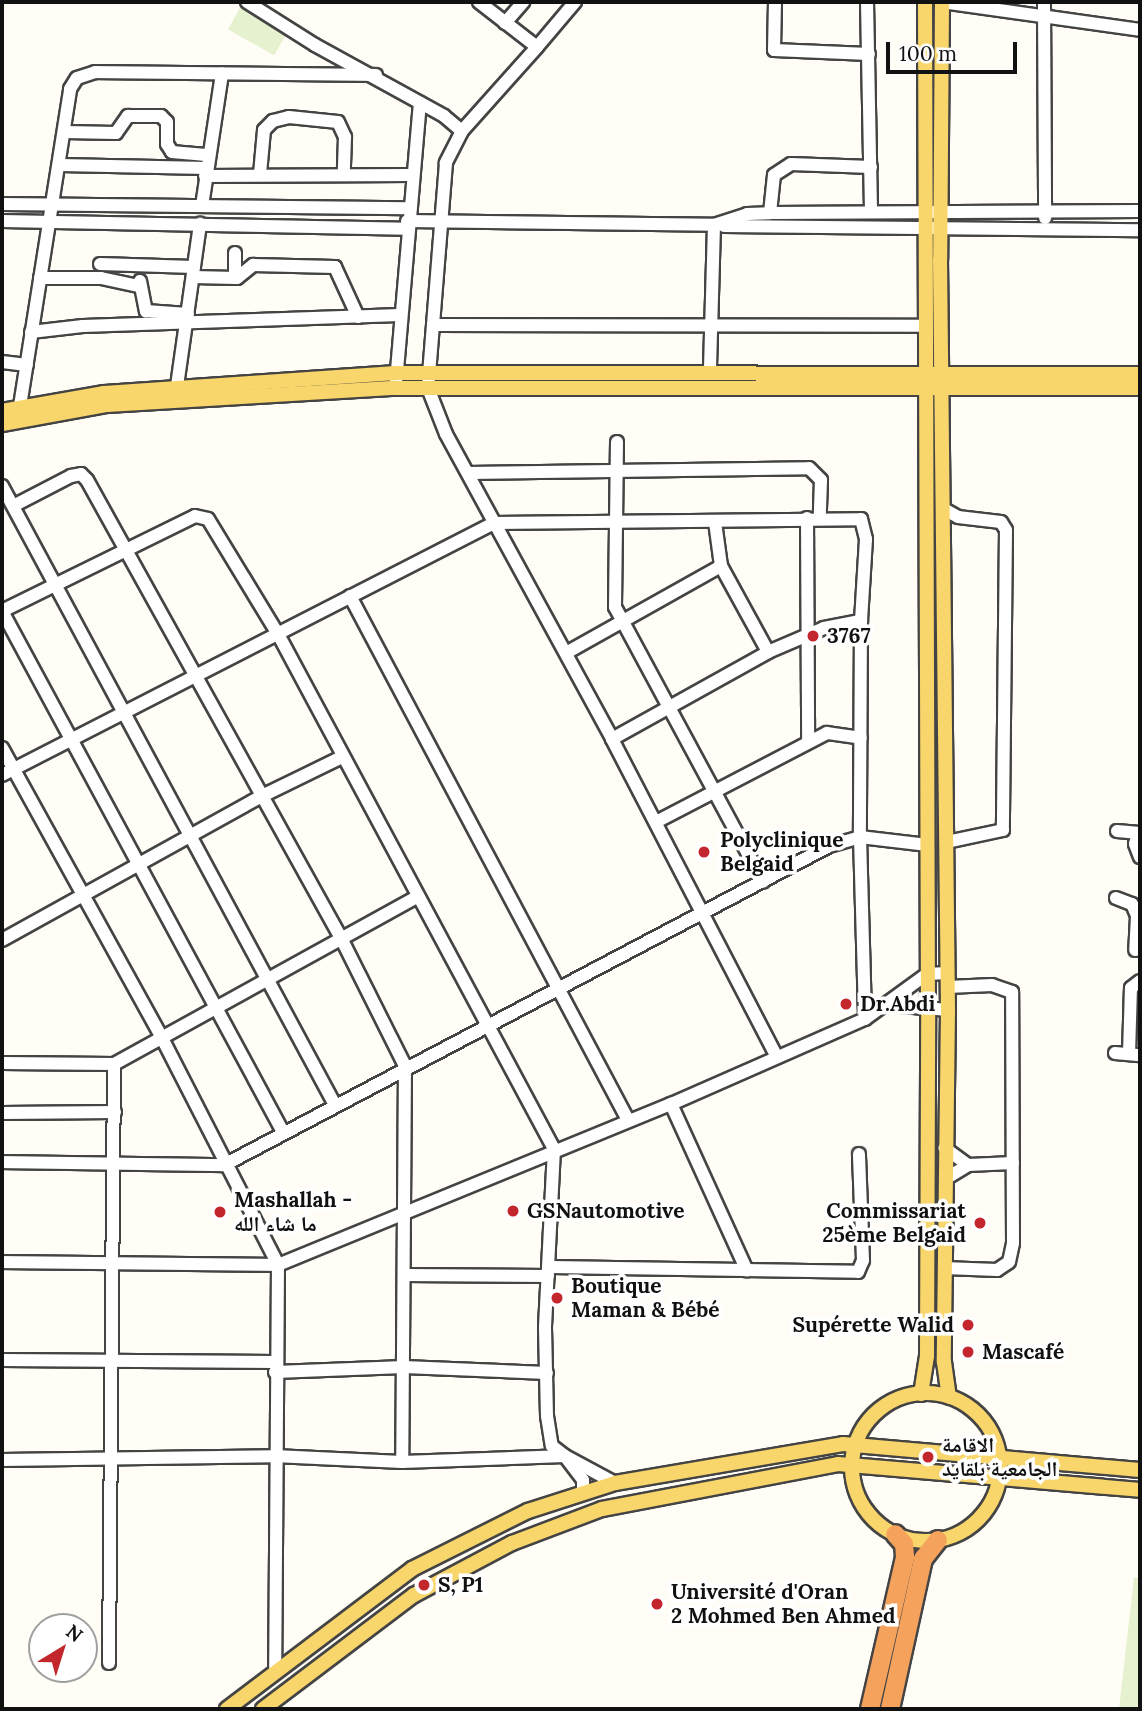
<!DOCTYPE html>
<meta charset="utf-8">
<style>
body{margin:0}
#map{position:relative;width:1142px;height:1711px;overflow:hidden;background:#fffdf5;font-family:Lora,"Noto Naskh Arabic",serif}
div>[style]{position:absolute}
.pitch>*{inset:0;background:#e6f2cf;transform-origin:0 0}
.roads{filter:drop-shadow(2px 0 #444) drop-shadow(-2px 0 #444) drop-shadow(0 2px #444) drop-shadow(0 -2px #444)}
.minor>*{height:12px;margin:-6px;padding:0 6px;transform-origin:6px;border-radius:6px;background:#fff}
.major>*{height:14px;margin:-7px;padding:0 7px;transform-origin:7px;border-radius:7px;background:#f9d66b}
.major>.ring{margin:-7px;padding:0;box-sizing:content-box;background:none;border:14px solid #f9d66b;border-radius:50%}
.highway>*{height:18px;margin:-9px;padding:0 9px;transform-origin:9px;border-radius:9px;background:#f5a25d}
.dots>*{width:19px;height:19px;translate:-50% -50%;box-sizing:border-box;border:4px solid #fff;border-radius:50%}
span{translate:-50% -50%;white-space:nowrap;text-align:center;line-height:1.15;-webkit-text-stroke:7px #fff;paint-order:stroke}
.poi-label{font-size:21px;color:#111;font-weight:700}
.left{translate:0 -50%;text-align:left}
.right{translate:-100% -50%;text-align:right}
.frame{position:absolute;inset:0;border:4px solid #111;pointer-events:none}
.north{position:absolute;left:28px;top:1613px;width:70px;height:70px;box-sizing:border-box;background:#fff;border:2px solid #a0a0a0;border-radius:50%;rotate:38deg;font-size:19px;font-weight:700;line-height:28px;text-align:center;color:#111}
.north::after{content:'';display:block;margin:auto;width:24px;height:32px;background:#c4262e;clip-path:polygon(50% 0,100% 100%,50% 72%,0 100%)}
.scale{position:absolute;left:886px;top:42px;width:131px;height:32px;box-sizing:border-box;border:4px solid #111;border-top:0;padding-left:9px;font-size:21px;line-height:24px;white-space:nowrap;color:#111;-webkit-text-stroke:5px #fff;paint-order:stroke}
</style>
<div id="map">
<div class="pitch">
<i style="left:241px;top:6px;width:53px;height:27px;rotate:29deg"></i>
<i style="clip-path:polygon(1134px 1577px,1140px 1578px,1140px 1709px,1119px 1709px)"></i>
</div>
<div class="roads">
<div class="minor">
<i style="left:247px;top:2px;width:80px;rotate:32.3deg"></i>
<i style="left:315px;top:45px;width:147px;rotate:28.8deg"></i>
<i style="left:444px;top:116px;width:23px;rotate:40deg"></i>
<i style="left:479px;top:2px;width:73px;rotate:37.8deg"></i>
<i style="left:537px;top:47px;width:59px;rotate:-49.8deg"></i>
<i style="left:775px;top:2px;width:48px;rotate:91.2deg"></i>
<i style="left:774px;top:50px;width:95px;rotate:2.4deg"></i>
<i style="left:867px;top:2px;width:210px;rotate:88.9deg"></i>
<i style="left:942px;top:2px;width:200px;rotate:8deg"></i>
<i style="left:1044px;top:2px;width:216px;rotate:89.7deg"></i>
<i style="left:505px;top:23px;width:28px;rotate:-49deg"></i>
<i style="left:537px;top:47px;width:113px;rotate:131.8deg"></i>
<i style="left:462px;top:131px;width:36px;rotate:117deg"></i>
<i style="left:446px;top:163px;width:226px;rotate:94.6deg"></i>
<i style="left:428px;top:388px;width:49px;rotate:68.6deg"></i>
<i style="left:446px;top:434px;width:347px;rotate:61.4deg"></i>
<i style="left:612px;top:739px;width:358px;rotate:62.6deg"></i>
<i style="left:65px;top:132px;width:51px;rotate:1.1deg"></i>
<i style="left:116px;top:133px;width:21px;rotate:-55deg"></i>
<i style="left:128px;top:116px;width:33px"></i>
<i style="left:161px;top:116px;width:8px;rotate:45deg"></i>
<i style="left:167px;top:122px;width:22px;rotate:90deg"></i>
<i style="left:167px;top:144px;width:9px;rotate:58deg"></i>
<i style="left:172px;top:152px;width:37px;rotate:5deg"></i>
<i style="left:60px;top:165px;width:147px;rotate:1.2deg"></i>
<i style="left:260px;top:174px;width:44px;rotate:-84.8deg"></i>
<i style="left:264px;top:130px;width:13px;rotate:-45deg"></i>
<i style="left:273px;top:121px;width:16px;rotate:-14deg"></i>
<i style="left:289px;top:117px;width:49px;rotate:5.8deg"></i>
<i style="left:338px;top:122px;width:17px;rotate:65deg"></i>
<i style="left:345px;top:137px;width:37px;rotate:92deg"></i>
<i style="left:205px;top:176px;width:206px;rotate:-0.3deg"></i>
<i style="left:2px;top:204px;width:406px;rotate:0.6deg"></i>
<i style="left:202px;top:206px;width:134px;rotate:-81.4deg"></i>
<i style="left:770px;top:213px;width:38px;rotate:-84deg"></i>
<i style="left:774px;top:175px;width:20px;rotate:-33deg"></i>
<i style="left:791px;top:164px;width:80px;rotate:2.1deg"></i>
<i style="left:2px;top:221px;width:404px;rotate:1.1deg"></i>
<i style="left:407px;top:221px;width:307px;rotate:0.7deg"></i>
<i style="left:714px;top:225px;width:145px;rotate:91.6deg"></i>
<i style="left:714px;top:225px;width:35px;rotate:-18deg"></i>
<i style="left:747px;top:214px;width:23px;rotate:-2deg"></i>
<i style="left:770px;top:213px;width:370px;rotate:-0.3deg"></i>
<i style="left:724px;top:226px;width:416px;rotate:0.6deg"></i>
<i style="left:235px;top:253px;width:25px;rotate:90deg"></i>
<i style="left:100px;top:264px;width:94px;rotate:1.8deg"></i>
<i style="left:193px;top:277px;width:44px;rotate:1.3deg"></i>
<i style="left:237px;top:278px;width:21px;rotate:-39deg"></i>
<i style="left:253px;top:265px;width:82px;rotate:1.4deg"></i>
<i style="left:335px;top:267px;width:55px;rotate:65.3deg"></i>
<i style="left:40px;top:278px;width:61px"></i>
<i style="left:101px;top:278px;width:40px;rotate:12deg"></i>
<i style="left:140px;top:281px;width:31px;rotate:79deg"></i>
<i style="left:146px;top:311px;width:42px;rotate:4.1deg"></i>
<i style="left:433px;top:325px;width:493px;rotate:0.1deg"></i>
<i style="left:31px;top:332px;width:52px;rotate:-6.6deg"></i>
<i style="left:83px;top:326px;width:317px;rotate:-2deg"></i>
<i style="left:2px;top:362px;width:25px;rotate:7deg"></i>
<i style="left:396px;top:382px;width:280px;rotate:-85.1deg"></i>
<i style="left:177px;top:386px;width:164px;rotate:-81.9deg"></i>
<i style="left:20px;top:406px;width:321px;rotate:-81deg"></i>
<i style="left:70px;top:89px;width:13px;rotate:-58deg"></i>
<i style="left:77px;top:78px;width:19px;rotate:-18deg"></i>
<i style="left:95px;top:72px;width:281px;rotate:0.6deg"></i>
<i style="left:617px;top:442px;width:165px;rotate:90.7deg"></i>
<i style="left:615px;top:607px;width:312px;rotate:61.7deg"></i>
<i style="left:468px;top:473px;width:341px;rotate:-0.8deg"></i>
<i style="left:809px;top:468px;width:17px;rotate:45deg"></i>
<i style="left:821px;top:480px;width:37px;rotate:92deg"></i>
<i style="left:2px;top:486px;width:703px;rotate:61.72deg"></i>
<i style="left:15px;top:505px;width:63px;rotate:-27.4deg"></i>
<i style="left:71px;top:476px;width:10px;rotate:-11deg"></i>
<i style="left:81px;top:474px;width:8px;rotate:45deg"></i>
<i style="left:87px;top:480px;width:524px;rotate:60.99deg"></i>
<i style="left:341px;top:938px;width:143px;rotate:63.4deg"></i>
<i style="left:405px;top:1066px;width:396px;rotate:90.4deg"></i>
<i style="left:942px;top:508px;width:18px;rotate:29deg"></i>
<i style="left:958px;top:517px;width:43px;rotate:6.6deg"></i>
<i style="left:1001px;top:522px;width:9px;rotate:58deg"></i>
<i style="left:1006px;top:530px;width:300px;rotate:90.6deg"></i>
<i style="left:1003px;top:830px;width:57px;rotate:167.9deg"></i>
<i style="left:807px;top:518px;width:223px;rotate:89.7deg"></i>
<i style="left:715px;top:522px;width:44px;rotate:82.2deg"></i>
<i style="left:721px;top:566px;width:98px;rotate:61.3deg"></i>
<i style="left:350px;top:596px;width:593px;rotate:62.05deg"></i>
<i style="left:2px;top:611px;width:215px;rotate:-26.2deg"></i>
<i style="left:195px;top:516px;width:13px;rotate:13deg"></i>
<i style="left:208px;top:519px;width:135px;rotate:58.7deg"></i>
<i style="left:278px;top:634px;width:584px;rotate:61.81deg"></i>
<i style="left:554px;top:1149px;width:179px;rotate:92.9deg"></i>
<i style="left:545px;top:1328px;width:88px;rotate:88.7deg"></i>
<i style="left:547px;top:1416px;width:30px;rotate:81deg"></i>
<i style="left:552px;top:1446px;width:16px;rotate:38deg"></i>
<i style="left:2px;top:611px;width:592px;rotate:61.66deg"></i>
<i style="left:566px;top:653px;width:178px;rotate:-29.3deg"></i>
<i style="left:612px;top:739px;width:179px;rotate:-29.1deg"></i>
<i style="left:768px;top:652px;width:61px;rotate:-23.2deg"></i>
<i style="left:824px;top:628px;width:38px;rotate:-11deg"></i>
<i style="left:2px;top:748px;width:331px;rotate:61.1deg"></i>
<i style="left:162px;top:1038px;width:255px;rotate:62.9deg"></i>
<i style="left:278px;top:1265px;width:407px;rotate:90.4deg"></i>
<i style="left:2px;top:775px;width:553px;rotate:-27.12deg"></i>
<i style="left:494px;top:523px;width:367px;rotate:-0.6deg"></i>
<i style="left:861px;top:519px;width:21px;rotate:76deg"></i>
<i style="left:866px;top:539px;width:82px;rotate:93.5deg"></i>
<i style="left:861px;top:621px;width:216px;rotate:90.3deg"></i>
<i style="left:860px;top:837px;width:182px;rotate:88.4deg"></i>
<i style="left:656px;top:822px;width:193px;rotate:-27.5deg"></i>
<i style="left:827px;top:733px;width:34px;rotate:8deg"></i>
<i style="left:1117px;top:831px;width:23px;rotate:5deg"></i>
<i style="left:1138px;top:834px;width:10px;rotate:107deg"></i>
<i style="left:1135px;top:844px;width:14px;rotate:69deg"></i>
<i style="left:1116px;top:898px;width:17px;rotate:21deg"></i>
<i style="left:1132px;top:904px;width:13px;rotate:67deg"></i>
<i style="left:1137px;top:916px;width:34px;rotate:93deg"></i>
<i style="left:2px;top:940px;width:297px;rotate:-29deg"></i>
<i style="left:262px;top:796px;width:89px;rotate:-26deg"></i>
<i style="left:890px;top:1005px;width:58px;rotate:4.9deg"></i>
<i style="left:1115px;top:1053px;width:25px;rotate:5deg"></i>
<i style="left:1129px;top:1054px;width:66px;rotate:-88.3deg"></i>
<i style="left:1131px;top:988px;width:11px;rotate:-38deg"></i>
<i style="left:2px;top:1063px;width:112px;rotate:0.5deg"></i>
<i style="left:114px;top:1064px;width:346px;rotate:-28.9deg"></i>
<i style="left:671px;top:1104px;width:183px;rotate:65.5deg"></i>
<i style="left:2px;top:1113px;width:113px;rotate:-0.5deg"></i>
<i style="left:2px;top:1162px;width:222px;rotate:0.8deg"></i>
<i style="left:224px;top:1165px;width:684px;rotate:-27.8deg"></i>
<i style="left:829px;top:846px;width:32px;rotate:-16deg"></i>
<i style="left:860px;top:837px;width:68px;rotate:6.7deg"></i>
<i style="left:968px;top:1165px;width:45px;rotate:-2.5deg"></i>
<i style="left:945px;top:1179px;width:27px;rotate:-31deg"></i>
<i style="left:968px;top:1165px;width:29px;rotate:-144deg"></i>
<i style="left:2px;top:1262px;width:276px;rotate:0.6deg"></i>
<i style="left:278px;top:1265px;width:425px;rotate:-22.3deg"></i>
<i style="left:671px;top:1104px;width:212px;rotate:-23.7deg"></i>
<i style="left:865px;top:1019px;width:77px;rotate:-36deg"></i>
<i style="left:927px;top:974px;width:20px;rotate:-3deg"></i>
<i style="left:551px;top:1267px;width:307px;rotate:0.9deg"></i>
<i style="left:858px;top:1272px;width:13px;rotate:-67deg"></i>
<i style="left:863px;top:1260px;width:106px;rotate:-92.2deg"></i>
<i style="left:944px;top:1268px;width:53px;rotate:2.2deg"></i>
<i style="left:997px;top:1270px;width:14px;rotate:-34deg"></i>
<i style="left:1009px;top:1262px;width:19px;rotate:-78deg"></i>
<i style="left:1013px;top:1243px;width:251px;rotate:-90.2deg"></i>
<i style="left:1012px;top:992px;width:21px;rotate:-161deg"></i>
<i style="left:992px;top:985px;width:44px;rotate:177.4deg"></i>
<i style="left:404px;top:1275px;width:144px;rotate:0.4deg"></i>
<i style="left:2px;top:1360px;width:273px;rotate:0.4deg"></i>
<i style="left:275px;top:1372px;width:129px;rotate:-2.2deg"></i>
<i style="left:404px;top:1367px;width:143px;rotate:2.4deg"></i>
<i style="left:2px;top:1460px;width:272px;rotate:-0.8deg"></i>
<i style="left:274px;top:1456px;width:128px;rotate:2.7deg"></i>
<i style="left:402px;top:1462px;width:163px;rotate:-2.1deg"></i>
<i style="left:583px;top:1492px;width:12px;rotate:-90deg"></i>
<i style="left:583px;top:1480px;width:30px;rotate:-127deg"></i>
<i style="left:565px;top:1456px;width:57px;rotate:28.4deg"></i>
<i style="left:109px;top:1663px;width:599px;rotate:-89.52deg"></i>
</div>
<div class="major">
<i style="left:942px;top:2px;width:258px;rotate:90.4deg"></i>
<i style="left:940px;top:260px;width:750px;rotate:89.39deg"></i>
<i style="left:948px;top:1010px;width:352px;rotate:90.7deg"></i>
<i style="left:944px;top:1362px;width:35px;rotate:82deg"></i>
<i style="left:2px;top:411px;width:104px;rotate:-10deg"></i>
<i style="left:104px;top:393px;width:293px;rotate:-3.9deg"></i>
<i style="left:396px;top:373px;width:744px;rotate:0.08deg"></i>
<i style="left:2px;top:424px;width:107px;rotate:-10.3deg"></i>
<i style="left:107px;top:405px;width:289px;rotate:-3.4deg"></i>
<i style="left:396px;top:388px;width:744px"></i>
<i class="ring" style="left:852px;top:1393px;width:134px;height:134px"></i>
<i style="left:921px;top:1394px;width:38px;rotate:-81deg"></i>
<i style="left:927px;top:1356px;width:345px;rotate:-89.8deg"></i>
<i style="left:928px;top:1011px;width:1009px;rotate:-90.17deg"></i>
<i style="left:227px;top:1709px;width:232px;rotate:-37.1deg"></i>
<i style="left:412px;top:1569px;width:130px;rotate:-26.6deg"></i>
<i style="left:528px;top:1511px;width:91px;rotate:-17.8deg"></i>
<i style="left:615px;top:1483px;width:231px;rotate:-9.7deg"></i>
<i style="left:843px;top:1444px;width:298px;rotate:5deg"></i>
<i style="left:263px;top:1709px;width:189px;rotate:-37.1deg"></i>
<i style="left:414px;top:1595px;width:111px;rotate:-28deg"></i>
<i style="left:512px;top:1543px;width:96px;rotate:-20.7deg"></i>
<i style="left:602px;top:1509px;width:240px;rotate:-10.8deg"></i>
<i style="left:838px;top:1464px;width:303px;rotate:4.9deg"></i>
</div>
<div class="highway">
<i style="left:870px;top:1709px;width:156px;rotate:-77deg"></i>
<i style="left:905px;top:1557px;width:13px;rotate:-94deg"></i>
<i style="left:904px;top:1544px;width:13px;rotate:-132deg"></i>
<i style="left:890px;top:1709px;width:154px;rotate:-77.6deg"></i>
<i style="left:923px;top:1559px;width:24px;rotate:-52deg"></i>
</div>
</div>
<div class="dots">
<i style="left:813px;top:636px;background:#c4262e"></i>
<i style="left:704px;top:852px;background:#c4262e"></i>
<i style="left:846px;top:1004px;background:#c4262e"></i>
<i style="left:513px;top:1211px;background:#c4262e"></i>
<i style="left:220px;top:1212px;background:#c4262e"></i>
<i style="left:980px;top:1223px;background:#c4262e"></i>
<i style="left:557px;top:1298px;background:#c4262e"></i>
<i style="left:968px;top:1325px;background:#c4262e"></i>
<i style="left:968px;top:1352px;background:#c4262e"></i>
<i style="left:928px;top:1457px;background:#c4262e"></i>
<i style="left:424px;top:1585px;background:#c4262e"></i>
<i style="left:657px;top:1604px;background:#c4262e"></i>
</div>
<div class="poi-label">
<span class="left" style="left:827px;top:636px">3767</span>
<span class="left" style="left:720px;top:852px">Polyclinique<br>Belgaid</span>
<span class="left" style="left:860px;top:1004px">Dr.Abdi</span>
<span class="left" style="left:234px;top:1212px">Mashallah -<br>ما شاء الله</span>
<span class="left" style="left:527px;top:1211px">GSNautomotive</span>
<span class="right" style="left:966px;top:1223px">Commissariat<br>25ème Belgaid</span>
<span class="left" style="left:571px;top:1298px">Boutique<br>Maman &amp; Bébé</span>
<span class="right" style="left:954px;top:1325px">Supérette Walid</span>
<span class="left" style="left:982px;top:1352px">Mascafé</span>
<span class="left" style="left:942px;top:1457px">الاقامة<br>الجامعية بلقايد</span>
<span class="left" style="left:438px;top:1585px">S, P1</span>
<span class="left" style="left:671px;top:1604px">Université d'Oran<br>2 Mohmed Ben Ahmed</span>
</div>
<div class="frame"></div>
<div class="north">N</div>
<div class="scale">100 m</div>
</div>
